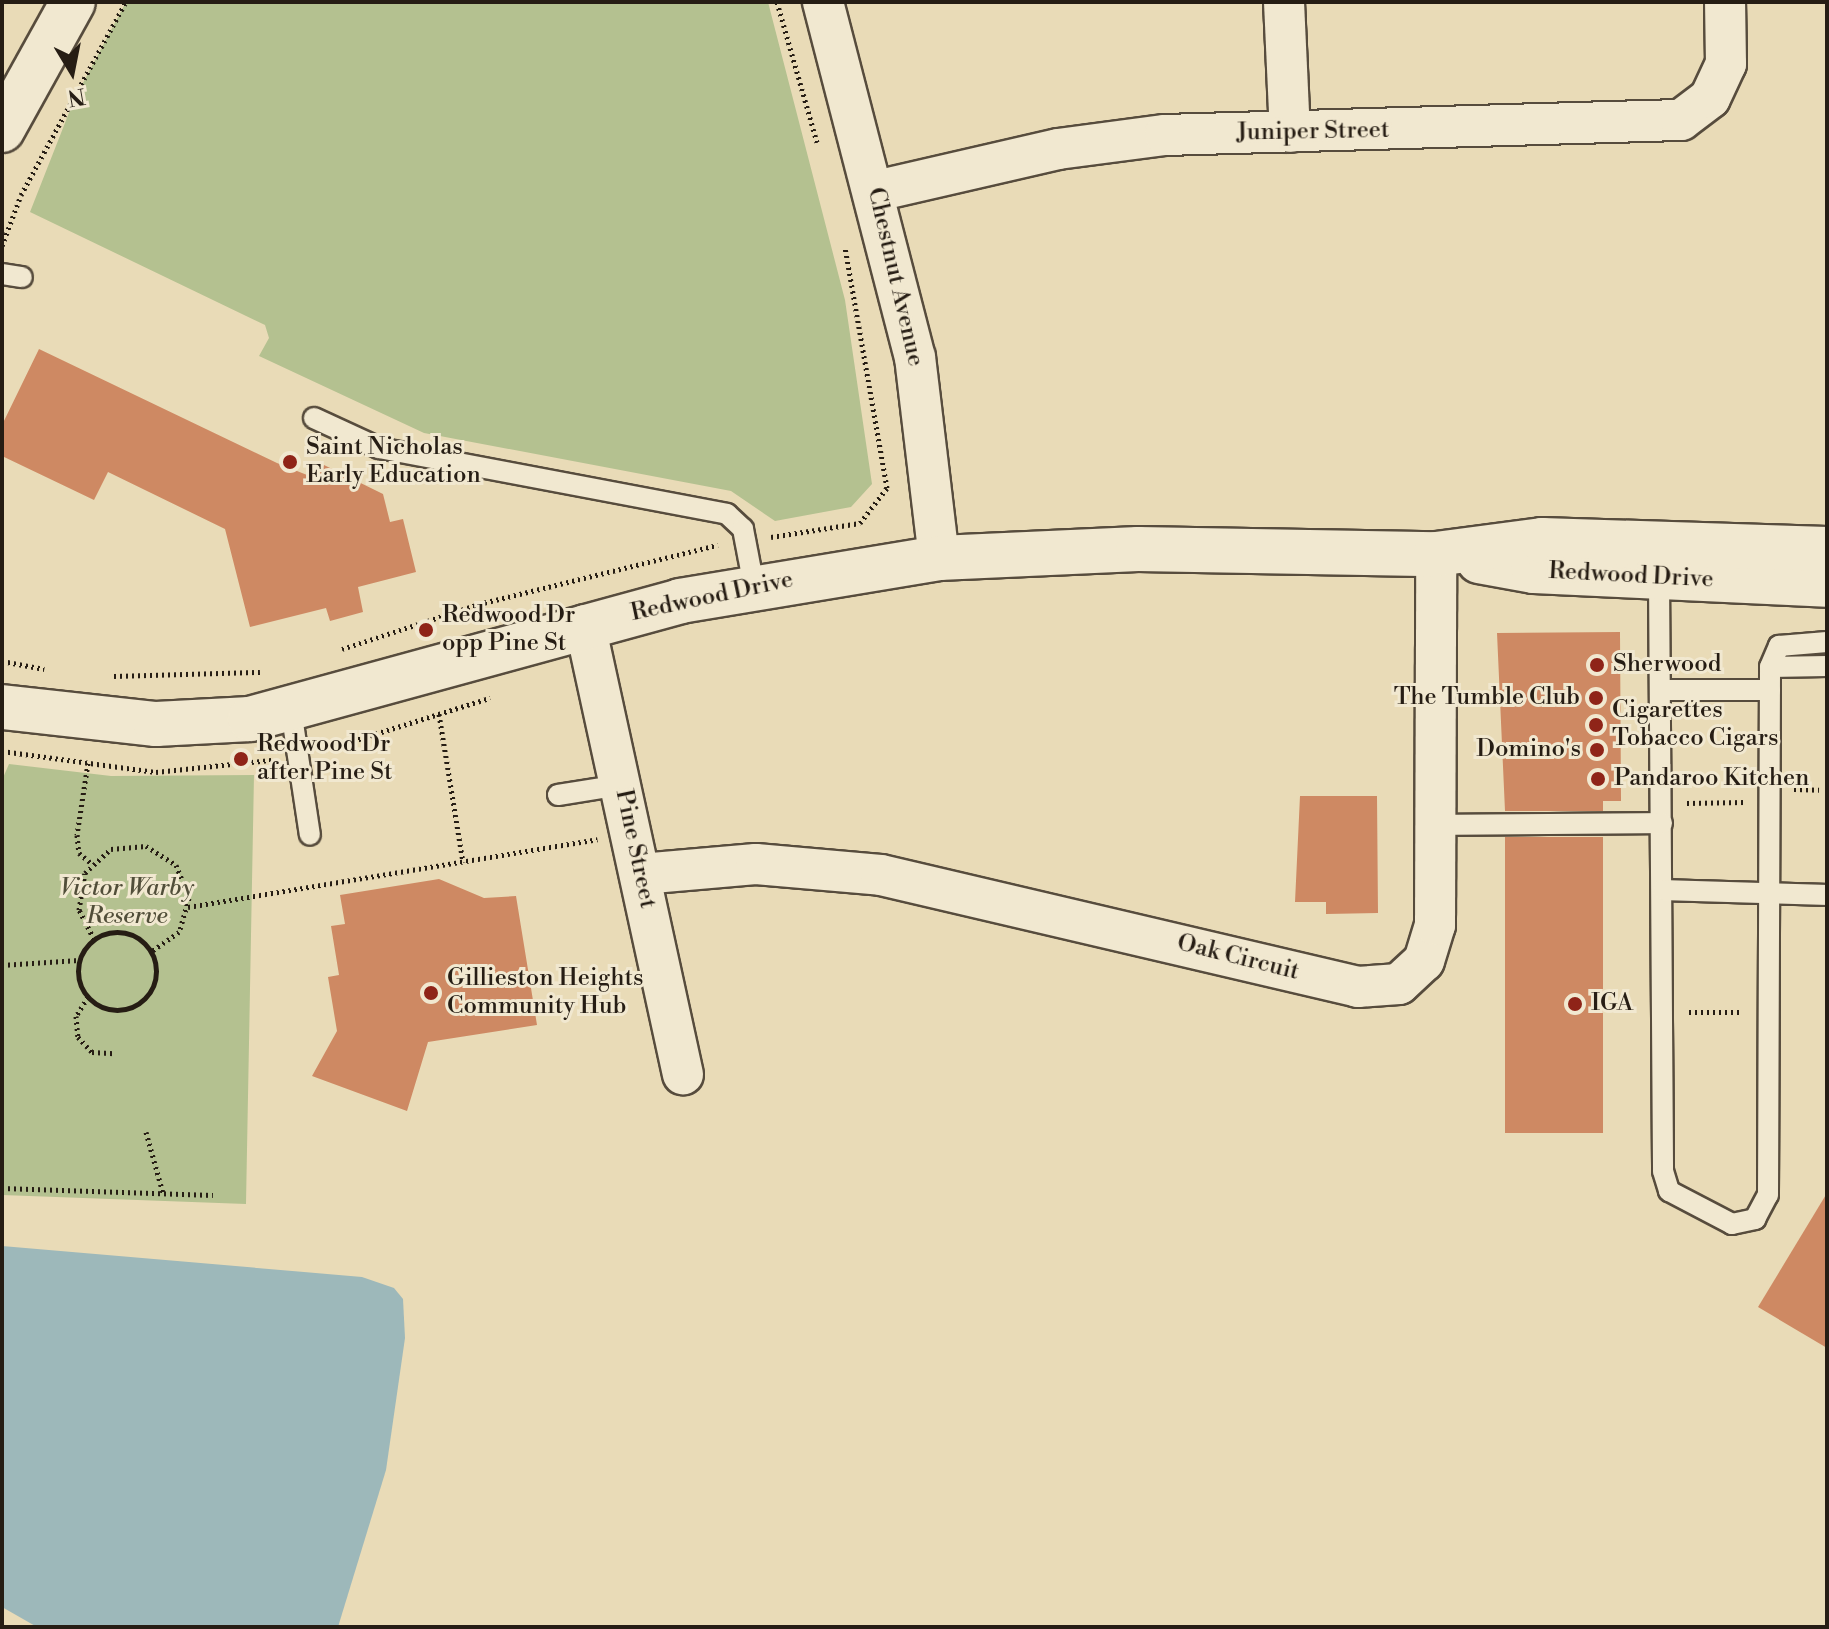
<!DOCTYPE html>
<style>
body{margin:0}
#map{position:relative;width:1829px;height:1629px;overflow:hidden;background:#e9dbb7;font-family:"Libre Bodoni",serif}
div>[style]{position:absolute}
.green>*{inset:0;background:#b4c190}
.water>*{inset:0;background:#9db8ba}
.building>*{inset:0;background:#ce8963;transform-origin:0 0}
.path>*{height:5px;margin-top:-2.5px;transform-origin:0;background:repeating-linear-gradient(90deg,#261d14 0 2px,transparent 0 6px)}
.path>.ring{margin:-2.5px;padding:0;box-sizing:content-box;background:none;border:5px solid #261d14;border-radius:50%}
.roads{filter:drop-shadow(2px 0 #574c3d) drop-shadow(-2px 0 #574c3d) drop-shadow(0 2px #574c3d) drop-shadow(0 -2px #574c3d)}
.lane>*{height:20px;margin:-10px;padding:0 10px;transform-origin:10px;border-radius:10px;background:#f1e8d0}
.street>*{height:40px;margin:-20px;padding:0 20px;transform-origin:20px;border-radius:20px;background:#f1e8d0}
.secondary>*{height:44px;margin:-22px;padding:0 22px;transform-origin:22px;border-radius:22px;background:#f1e8d0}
.dots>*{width:22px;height:22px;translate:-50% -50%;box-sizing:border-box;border:4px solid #f1e8d0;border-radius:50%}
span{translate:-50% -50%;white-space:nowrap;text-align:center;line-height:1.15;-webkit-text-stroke:6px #f1e8d0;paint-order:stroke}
.street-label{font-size:24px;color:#261d14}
.poi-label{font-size:24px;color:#261d14}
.left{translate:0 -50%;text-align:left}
.right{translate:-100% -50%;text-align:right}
.park-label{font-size:24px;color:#514e39;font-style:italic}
.frame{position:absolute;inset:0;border:4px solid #261d14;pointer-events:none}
.north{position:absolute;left:32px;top:32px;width:80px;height:80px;-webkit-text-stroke:6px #f1e8d0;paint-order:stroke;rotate:170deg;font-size:22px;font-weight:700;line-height:32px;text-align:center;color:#261d14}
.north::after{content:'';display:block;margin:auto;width:28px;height:36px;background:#261d14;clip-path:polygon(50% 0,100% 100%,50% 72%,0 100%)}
</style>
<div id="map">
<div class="green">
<i style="clip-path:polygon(126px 2px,768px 2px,845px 300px,872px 484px,851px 507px,775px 521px,731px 491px,424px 433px,259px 356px,269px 338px,265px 325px,30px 212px,74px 100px)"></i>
<i style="clip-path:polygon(9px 764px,111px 776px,254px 775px,246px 1204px,2px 1195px,2px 780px)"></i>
</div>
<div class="water">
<i style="clip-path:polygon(2px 1246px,362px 1277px,394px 1288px,403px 1299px,405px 1338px,386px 1470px,338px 1627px,37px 1627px,2px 1607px)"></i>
</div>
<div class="building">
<i style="clip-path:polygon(39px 349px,277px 463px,317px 479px,324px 465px,383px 494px,390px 522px,403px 519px,416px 572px,358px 587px,363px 612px,330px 621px,326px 608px,250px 627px,225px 529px,108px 472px,94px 500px,2px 456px,2px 425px)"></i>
<i style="clip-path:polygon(1620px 632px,1621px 801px,1603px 801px,1603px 811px,1505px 811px,1497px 633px)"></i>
<i style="clip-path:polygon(1300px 796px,1377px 796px,1378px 913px,1326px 914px,1326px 902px,1295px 902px)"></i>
<i style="left:1505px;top:837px;width:98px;height:296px"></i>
<i style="clip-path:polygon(439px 879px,484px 898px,516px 896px,537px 1025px,428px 1042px,407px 1111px,312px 1076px,337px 1031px,328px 977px,339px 975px,331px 926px,345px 924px,340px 895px)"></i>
<i style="clip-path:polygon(1827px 1193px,1827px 1348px,1758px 1307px)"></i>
</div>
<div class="path">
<i style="left:777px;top:2px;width:146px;rotate:74.1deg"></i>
<i style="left:2px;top:246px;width:54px;rotate:-69.6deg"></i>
<i style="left:21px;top:195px;width:220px;rotate:-61.5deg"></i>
<i style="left:771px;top:537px;width:90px;rotate:-8.9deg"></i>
<i style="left:860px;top:523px;width:44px;rotate:-52.4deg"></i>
<i style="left:887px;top:488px;width:244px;rotate:-99.9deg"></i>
<i style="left:342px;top:649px;width:144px;rotate:-18.2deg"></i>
<i style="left:479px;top:604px;width:246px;rotate:-13.9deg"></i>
<i style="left:2px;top:661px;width:43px;rotate:10.8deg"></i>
<i style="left:114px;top:676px;width:146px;rotate:-1.6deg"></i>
<i style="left:439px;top:714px;width:150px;rotate:80.8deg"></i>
<i style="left:324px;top:750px;width:174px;rotate:-17.4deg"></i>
<i style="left:2px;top:751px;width:155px;rotate:7.8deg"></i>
<i style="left:156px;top:772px;width:116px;rotate:-6deg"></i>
<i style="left:88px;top:763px;width:73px;rotate:98.7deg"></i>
<i style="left:77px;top:835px;width:18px;rotate:84deg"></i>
<i style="left:79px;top:853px;width:17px;rotate:40deg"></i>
<i style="left:1794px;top:789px;width:25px;rotate:2deg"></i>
<i style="left:1687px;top:803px;width:58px;rotate:-1deg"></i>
<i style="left:188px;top:907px;width:415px;rotate:-9.4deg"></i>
<i class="ring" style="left:78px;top:932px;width:73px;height:73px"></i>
<i style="left:94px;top:939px;width:33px;rotate:-117deg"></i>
<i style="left:79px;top:910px;width:37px;rotate:-81deg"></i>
<i style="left:85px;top:873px;width:35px;rotate:-43deg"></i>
<i style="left:111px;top:849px;width:35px;rotate:-5deg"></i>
<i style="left:146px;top:846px;width:36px;rotate:32deg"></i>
<i style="left:176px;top:865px;width:35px;rotate:68deg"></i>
<i style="left:189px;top:898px;width:35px;rotate:106deg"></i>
<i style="left:179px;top:932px;width:33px;rotate:145deg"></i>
<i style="left:2px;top:965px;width:77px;rotate:-3.7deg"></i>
<i style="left:88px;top:997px;width:22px;rotate:122deg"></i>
<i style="left:76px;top:1016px;width:21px;rotate:85deg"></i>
<i style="left:78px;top:1037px;width:21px;rotate:47deg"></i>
<i style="left:92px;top:1052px;width:22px;rotate:3deg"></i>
<i style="left:1689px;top:1012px;width:54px"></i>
<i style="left:146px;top:1132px;width:63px;rotate:74.4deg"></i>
<i style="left:2px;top:1188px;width:211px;rotate:1.9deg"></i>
</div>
<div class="roads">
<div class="lane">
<i style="left:2px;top:274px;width:20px;rotate:9deg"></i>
<i style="left:314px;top:418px;width:72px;rotate:24.8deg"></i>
<i style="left:379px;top:448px;width:354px;rotate:10.7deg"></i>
<i style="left:727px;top:514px;width:22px;rotate:43deg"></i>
<i style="left:743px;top:529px;width:58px;rotate:79.1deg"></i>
<i style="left:1659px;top:577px;width:594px;rotate:89.61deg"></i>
<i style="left:1663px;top:1171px;width:21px;rotate:73deg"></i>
<i style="left:1669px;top:1191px;width:71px;rotate:27.6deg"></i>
<i style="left:1732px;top:1224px;width:24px;rotate:-12deg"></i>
<i style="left:1755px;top:1219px;width:27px;rotate:-62deg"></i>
<i style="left:1768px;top:1195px;width:528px;rotate:-89.78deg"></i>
<i style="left:1770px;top:667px;width:23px;rotate:-67deg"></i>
<i style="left:1779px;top:646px;width:48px;rotate:-4.8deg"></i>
<i style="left:1770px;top:667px;width:57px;rotate:-1deg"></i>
<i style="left:1660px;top:690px;width:110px"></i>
<i style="left:291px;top:710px;width:126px;rotate:81.4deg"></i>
<i style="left:558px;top:795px;width:64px;rotate:-9deg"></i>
<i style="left:1435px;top:825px;width:227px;rotate:-0.5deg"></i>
<i style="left:1663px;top:890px;width:164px;rotate:1.7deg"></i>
</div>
<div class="street">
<i style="left:823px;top:2px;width:367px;rotate:75.5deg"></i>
<i style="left:915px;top:357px;width:202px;rotate:83.2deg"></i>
<i style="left:1284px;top:2px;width:130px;rotate:87.4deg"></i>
<i style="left:876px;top:191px;width:187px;rotate:-13deg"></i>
<i style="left:1058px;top:149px;width:108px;rotate:-7.5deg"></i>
<i style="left:1165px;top:135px;width:516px;rotate:-1.67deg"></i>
<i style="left:1681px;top:120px;width:36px;rotate:-37deg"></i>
<i style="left:1710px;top:98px;width:38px;rotate:-65deg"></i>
<i style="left:1726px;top:64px;width:62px;rotate:-90.9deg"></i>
<i style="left:585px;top:625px;width:460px;rotate:77.7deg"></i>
<i style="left:641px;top:874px;width:115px;rotate:-5deg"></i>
<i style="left:756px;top:864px;width:125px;rotate:5deg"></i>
<i style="left:881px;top:875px;width:490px;rotate:13.2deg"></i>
<i style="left:1358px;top:987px;width:41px;rotate:-4.2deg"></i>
<i style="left:1399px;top:984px;width:34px;rotate:-43deg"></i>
<i style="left:1424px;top:961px;width:38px;rotate:-73deg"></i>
<i style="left:1435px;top:925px;width:371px;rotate:-89.8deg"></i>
</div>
<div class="secondary">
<i style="left:2px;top:130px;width:146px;rotate:-61deg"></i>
<i style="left:1479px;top:561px;width:56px;rotate:10.3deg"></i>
<i style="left:1534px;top:571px;width:293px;rotate:2.7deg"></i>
<i style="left:2px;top:707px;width:155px;rotate:6.3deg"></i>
<i style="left:156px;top:724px;width:94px;rotate:-3deg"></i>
<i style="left:250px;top:719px;width:446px;rotate:-15.3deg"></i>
<i style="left:680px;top:601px;width:263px;rotate:-9.4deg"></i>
<i style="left:939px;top:558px;width:199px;rotate:-2.6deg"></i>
<i style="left:1138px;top:549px;width:298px;rotate:1deg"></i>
<i style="left:1436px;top:554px;width:107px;rotate:-7.5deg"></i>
<i style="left:1542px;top:540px;width:285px;rotate:1.8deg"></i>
</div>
</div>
<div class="dots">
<i style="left:290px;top:462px;background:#8f2418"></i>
<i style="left:426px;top:630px;background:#8f2418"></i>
<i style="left:1597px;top:665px;background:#8f2418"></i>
<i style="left:1596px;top:698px;background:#8f2418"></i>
<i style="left:1596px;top:725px;background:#8f2418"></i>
<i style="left:1597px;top:750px;background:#8f2418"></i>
<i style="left:241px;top:759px;background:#8f2418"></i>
<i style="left:1598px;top:779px;background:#8f2418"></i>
<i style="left:431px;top:993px;background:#8f2418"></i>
<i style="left:1575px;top:1004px;background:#8f2418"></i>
</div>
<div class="street-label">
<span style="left:1313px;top:132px;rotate:-1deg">Juniper Street</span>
<span style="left:895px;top:277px;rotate:77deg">Chestnut Avenue</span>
<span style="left:1631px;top:576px;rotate:3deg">Redwood Drive</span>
<span style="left:712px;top:597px;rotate:-12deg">Redwood Drive</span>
<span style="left:635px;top:849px;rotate:78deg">Pine Street</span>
<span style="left:1238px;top:958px;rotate:14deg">Oak Circuit</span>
</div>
<div class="poi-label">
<span class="left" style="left:306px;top:462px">Saint Nicholas<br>Early Education</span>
<span class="left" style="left:442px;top:630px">Redwood Dr<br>opp Pine St</span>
<span class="left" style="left:1613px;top:665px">Sherwood</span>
<span class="right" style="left:1580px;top:698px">The Tumble Club</span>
<span class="left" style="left:1612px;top:725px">Cigarettes<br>Tobacco Cigars</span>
<span class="left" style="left:257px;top:759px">Redwood Dr<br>after Pine St</span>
<span class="right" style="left:1581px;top:750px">Domino's</span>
<span class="left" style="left:1614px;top:779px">Pandaroo Kitchen</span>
<span class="left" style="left:447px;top:993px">Gillieston Heights<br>Community Hub</span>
<span class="left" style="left:1591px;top:1004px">IGA</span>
</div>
<div class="park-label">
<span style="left:127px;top:903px">Victor Warby<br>Reserve</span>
</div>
<div class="frame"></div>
<div class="north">N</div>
</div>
